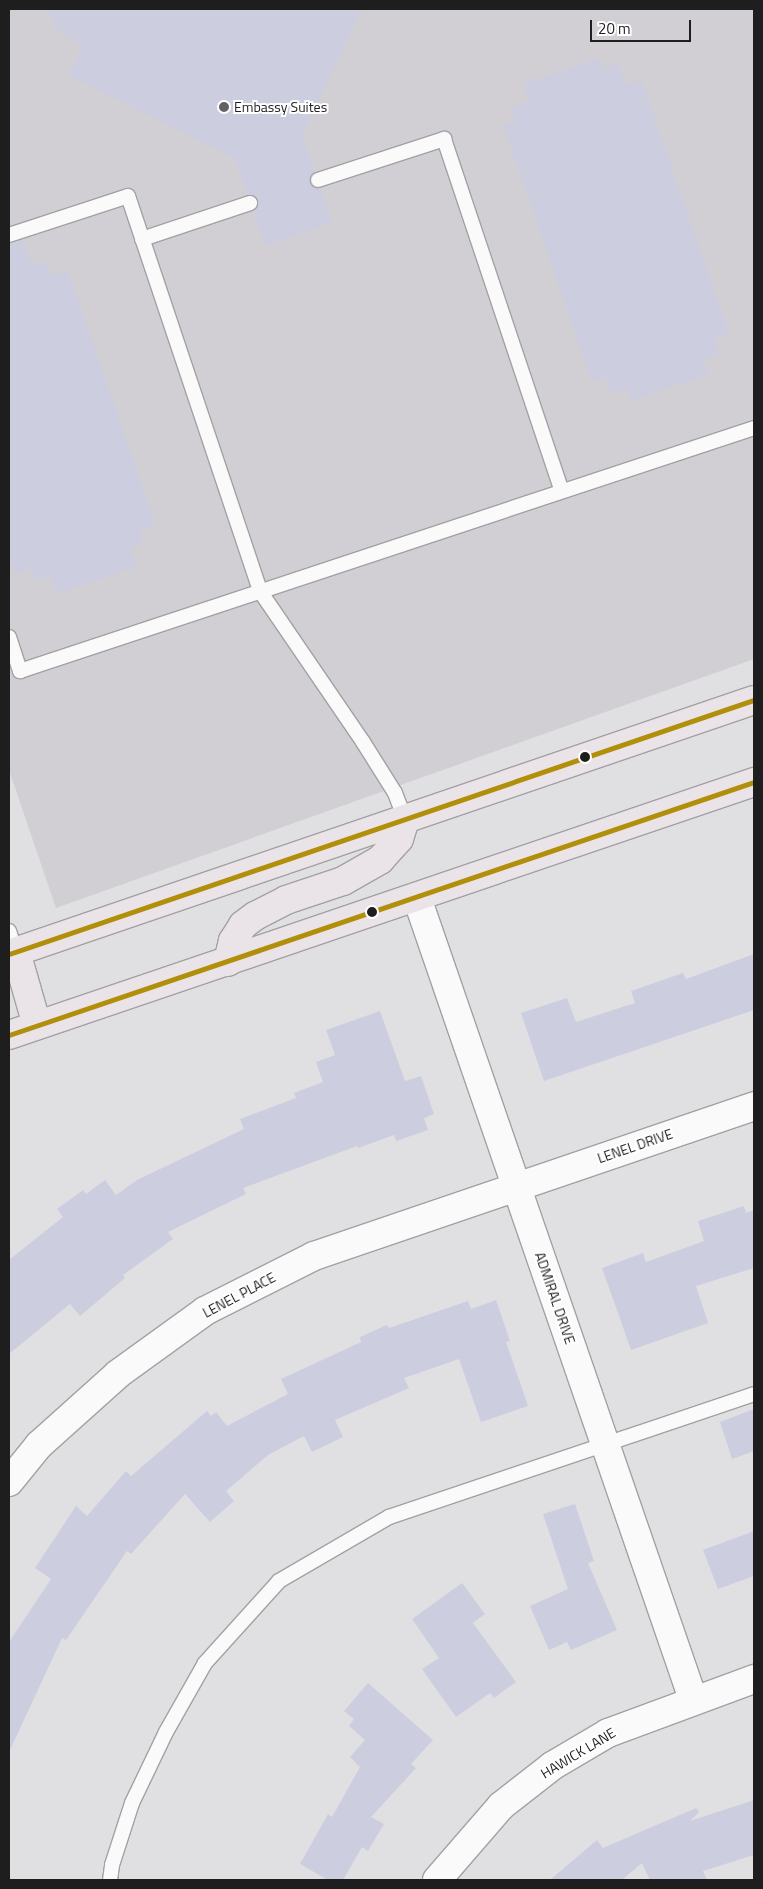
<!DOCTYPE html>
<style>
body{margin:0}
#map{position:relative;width:763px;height:1889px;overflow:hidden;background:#e0dfe2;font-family:"Titillium Web",sans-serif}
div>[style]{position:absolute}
.built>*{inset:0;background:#d1ced4}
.building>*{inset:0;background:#cccee0}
.roads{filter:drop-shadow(1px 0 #a2a1a3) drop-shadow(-1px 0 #a2a1a3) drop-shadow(0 1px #a2a1a3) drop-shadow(0 -1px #a2a1a3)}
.lane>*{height:14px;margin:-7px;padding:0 7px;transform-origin:7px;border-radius:7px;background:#fafafb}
.street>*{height:28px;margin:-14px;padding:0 14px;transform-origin:14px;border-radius:14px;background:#fafafb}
.primary>*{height:28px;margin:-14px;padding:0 14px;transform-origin:14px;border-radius:14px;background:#eae4e9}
.bus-1>*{height:5px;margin:-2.5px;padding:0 2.5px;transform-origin:2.5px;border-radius:2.5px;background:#b18f0b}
.dots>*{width:14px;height:14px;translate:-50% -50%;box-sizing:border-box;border:2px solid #fff;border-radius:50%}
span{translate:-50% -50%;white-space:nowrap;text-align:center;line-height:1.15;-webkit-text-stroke:4px #fff;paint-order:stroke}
.poi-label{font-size:14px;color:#1f1e1f}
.left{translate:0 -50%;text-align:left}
.street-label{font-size:14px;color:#1f1e1f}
.frame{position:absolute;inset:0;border:10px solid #1f1e1f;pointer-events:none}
.scale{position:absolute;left:590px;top:20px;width:101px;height:22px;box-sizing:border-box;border:2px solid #1f1e1f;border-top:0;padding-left:6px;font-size:15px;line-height:18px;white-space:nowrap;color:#1f1e1f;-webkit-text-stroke:4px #fff;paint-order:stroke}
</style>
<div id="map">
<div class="built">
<i style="clip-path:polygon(9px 9px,754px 9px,754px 659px,56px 908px,9px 770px)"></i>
</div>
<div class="building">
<i style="clip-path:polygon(49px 9px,362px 9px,302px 137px,315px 172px,310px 178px,310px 183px,316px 188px,321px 188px,332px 223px,265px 246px,253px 211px,258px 205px,258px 200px,252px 195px,247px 195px,235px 159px,68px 75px,84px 45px,57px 32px)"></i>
<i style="clip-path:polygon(599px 58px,603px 69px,619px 64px,626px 85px,642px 81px,729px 334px,714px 339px,719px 354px,704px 359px,709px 374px,631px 401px,626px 388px,611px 393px,605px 377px,592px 382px,503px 125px,515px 121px,511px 108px,529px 101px,523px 84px)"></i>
<i style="clip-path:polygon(23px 240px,32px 266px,46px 261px,51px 276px,68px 271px,156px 525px,139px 531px,143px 544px,130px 548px,136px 567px,56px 594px,50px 576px,35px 581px,30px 568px,15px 574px,9px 556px,9px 244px)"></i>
<i style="clip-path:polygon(754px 954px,754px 1010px,544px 1081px,521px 1013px,567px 998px,576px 1022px,635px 1003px,631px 991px,683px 973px,686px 979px)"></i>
<i style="clip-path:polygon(380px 1011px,405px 1081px,421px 1076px,434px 1114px,424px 1118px,428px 1130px,396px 1141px,394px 1135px,358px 1148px,357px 1146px,243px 1188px,246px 1194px,168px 1232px,173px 1239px,123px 1275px,125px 1278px,80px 1316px,70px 1304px,9px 1354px,9px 1260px,63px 1217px,57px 1209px,83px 1190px,86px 1194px,105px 1180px,116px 1195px,137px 1180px,244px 1129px,240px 1119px,296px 1098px,294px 1093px,323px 1082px,316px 1062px,335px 1055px,326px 1030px)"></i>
<i style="clip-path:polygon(744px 1206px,746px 1213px,754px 1210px,754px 1268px,696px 1286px,708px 1323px,631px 1350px,602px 1268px,643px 1253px,646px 1262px,704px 1241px,698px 1221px)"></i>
<i style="clip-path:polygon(496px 1300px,510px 1341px,506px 1342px,528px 1406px,481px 1422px,459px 1359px,404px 1378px,409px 1388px,335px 1420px,343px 1437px,312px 1452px,304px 1436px,268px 1455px,226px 1491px,234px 1501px,210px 1522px,185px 1494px,131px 1554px,127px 1551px,66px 1640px,62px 1638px,9px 1752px,9px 1642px,51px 1579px,35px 1568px,76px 1506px,87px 1516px,126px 1471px,131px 1476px,207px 1411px,211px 1416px,216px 1412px,227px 1426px,288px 1394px,281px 1379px,361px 1342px,360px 1337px,387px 1325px,389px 1328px,468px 1301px,471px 1309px)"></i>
<i style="clip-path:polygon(754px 1409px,754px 1451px,732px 1459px,720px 1422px)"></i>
<i style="clip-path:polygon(575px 1504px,594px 1561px,588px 1563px,617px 1630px,571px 1650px,567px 1642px,549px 1650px,530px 1606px,568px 1589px,543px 1514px)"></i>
<i style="clip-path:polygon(754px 1531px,754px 1576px,718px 1589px,703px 1550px)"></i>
<i style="clip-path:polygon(462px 1583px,485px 1614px,473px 1623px,516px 1682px,494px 1698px,490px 1693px,456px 1717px,422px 1669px,439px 1658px,412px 1619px)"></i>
<i style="clip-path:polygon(368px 1683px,433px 1740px,411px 1764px,416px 1768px,371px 1817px,384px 1824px,368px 1851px,362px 1847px,343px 1880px,328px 1880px,300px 1864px,328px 1814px,332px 1817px,360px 1767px,350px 1757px,365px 1740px,349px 1726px,354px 1719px,344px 1711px)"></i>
<i style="clip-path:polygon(754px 1800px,754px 1855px,703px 1871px,707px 1880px,650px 1880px,642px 1863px,622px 1880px,550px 1880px,597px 1840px,603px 1848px,696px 1808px,699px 1812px,690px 1821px)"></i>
</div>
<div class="roads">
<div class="lane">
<i style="left:318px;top:180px;width:133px;rotate:-18deg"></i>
<i style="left:444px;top:139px;width:371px;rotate:71.5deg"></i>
<i style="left:9px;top:235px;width:125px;rotate:-18.1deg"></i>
<i style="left:128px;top:196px;width:416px;rotate:71.5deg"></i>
<i style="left:260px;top:591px;width:183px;rotate:55.7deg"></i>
<i style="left:363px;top:742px;width:60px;rotate:57.9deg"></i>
<i style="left:395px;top:793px;width:28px;rotate:69deg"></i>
<i style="left:142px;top:239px;width:114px;rotate:-18.4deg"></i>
<i style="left:9px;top:637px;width:36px;rotate:72deg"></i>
<i style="left:20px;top:671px;width:773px;rotate:-18.32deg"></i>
<i style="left:9px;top:931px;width:22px;rotate:72deg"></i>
<i style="left:110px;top:1880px;width:15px;rotate:-82deg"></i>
<i style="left:112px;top:1865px;width:65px;rotate:-72.1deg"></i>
<i style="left:132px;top:1803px;width:79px;rotate:-64.4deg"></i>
<i style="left:166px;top:1732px;width:79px;rotate:-60.5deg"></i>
<i style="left:205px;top:1663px;width:110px;rotate:-47.9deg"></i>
<i style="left:279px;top:1581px;width:127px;rotate:-30.2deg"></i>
<i style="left:389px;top:1517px;width:385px;rotate:-18.6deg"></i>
</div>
<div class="street">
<i style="left:417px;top:898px;width:847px;rotate:70.99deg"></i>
<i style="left:9px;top:1482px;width:48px;rotate:-51deg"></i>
<i style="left:39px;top:1445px;width:106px;rotate:-41.9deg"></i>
<i style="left:118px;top:1374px;width:107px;rotate:-35.9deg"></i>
<i style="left:205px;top:1311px;width:122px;rotate:-26.8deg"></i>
<i style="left:314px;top:1256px;width:465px;rotate:-18.8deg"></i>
<i style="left:437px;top:1880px;width:98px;rotate:-49.1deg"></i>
<i style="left:501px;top:1806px;width:65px;rotate:-38.1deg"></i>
<i style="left:552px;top:1766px;width:65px;rotate:-30.5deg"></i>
<i style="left:608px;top:1733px;width:156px;rotate:-20.3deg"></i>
</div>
<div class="primary">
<i style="left:16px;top:952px;width:76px;rotate:74deg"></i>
<i style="left:9px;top:954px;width:787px;rotate:-18.83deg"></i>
<i style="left:228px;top:962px;width:22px;rotate:-77deg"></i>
<i style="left:233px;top:941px;width:19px;rotate:-58deg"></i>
<i style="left:243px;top:925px;width:15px;rotate:-37deg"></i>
<i style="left:255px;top:916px;width:35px;rotate:-27deg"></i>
<i style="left:286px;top:900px;width:60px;rotate:-18.4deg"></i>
<i style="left:343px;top:881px;width:43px;rotate:-29.6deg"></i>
<i style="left:380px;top:860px;width:28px;rotate:-48deg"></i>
<i style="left:399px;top:839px;width:21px;rotate:-73deg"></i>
<i style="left:9px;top:1035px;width:787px;rotate:-18.76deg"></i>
</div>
</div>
<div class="bus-1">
<i style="left:9px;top:954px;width:787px;rotate:-18.83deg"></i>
<i style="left:9px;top:1035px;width:787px;rotate:-18.76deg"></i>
</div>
<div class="dots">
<i style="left:224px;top:107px;background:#636263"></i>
<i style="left:585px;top:757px;background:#1f1e1f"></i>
<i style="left:372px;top:912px;background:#1f1e1f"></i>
</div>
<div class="poi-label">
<span class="left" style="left:234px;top:107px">Embassy Suites</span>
</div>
<div class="street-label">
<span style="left:635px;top:1146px;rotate:-19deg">LENEL DRIVE</span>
<span style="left:239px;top:1295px;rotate:-28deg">LENEL PLACE</span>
<span style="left:555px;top:1298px;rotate:71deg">ADMIRAL DRIVE</span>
<span style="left:578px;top:1753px;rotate:-31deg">HAWICK LANE</span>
</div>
<div class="frame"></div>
<div class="scale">20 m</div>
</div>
